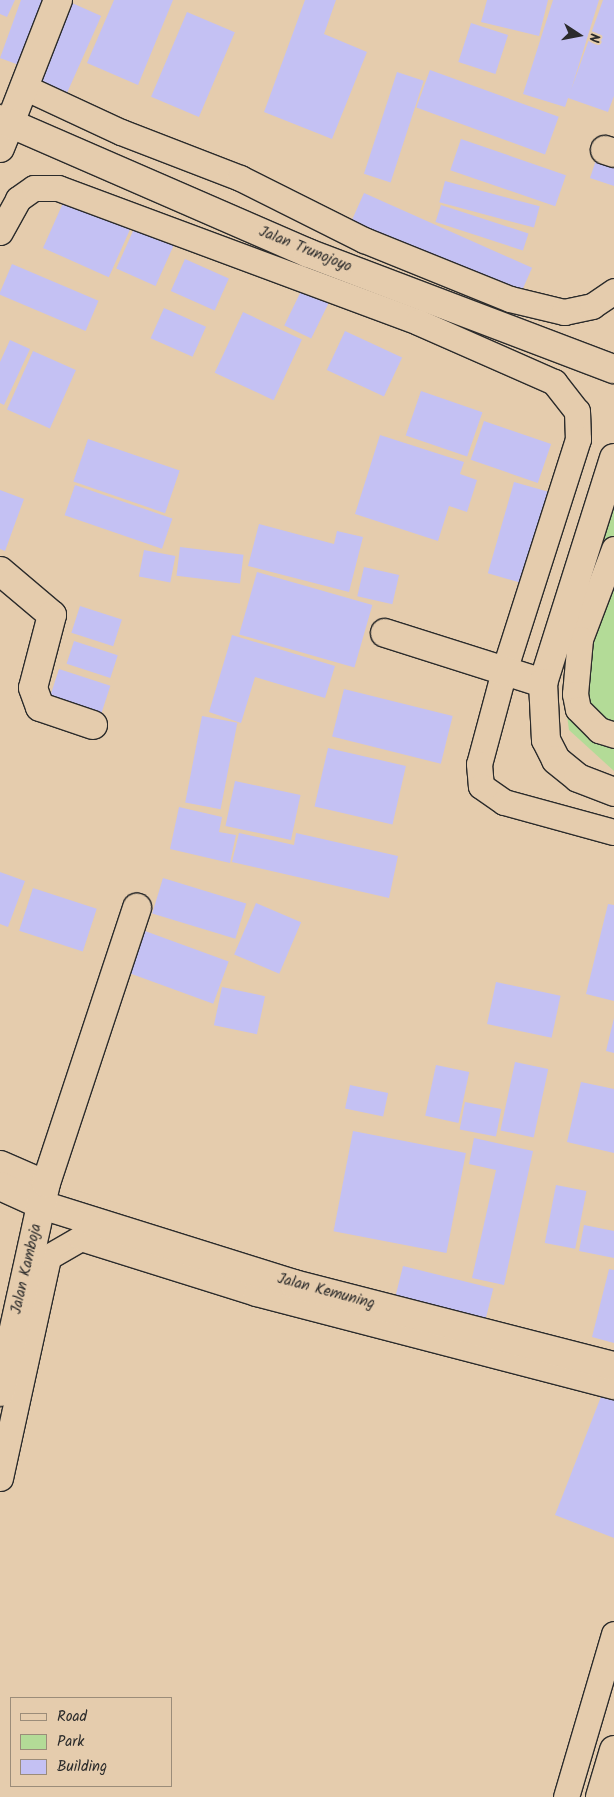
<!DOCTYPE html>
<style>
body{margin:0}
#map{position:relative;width:614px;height:1797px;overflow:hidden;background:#e5ccad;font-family:Kalam,sans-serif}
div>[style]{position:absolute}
.green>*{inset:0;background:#b3db97}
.building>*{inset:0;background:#c4c1f3;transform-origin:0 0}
.roads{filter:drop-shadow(1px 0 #2b2b2b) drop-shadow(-1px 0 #2b2b2b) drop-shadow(0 1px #2b2b2b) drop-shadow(0 -1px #2b2b2b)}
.pedestrian>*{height:25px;margin:-12.5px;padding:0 12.5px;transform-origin:12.5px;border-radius:12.5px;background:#e5ccad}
.minor>*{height:28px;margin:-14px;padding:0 14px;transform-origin:14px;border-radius:14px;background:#e5ccad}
.tertiary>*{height:28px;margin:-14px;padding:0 14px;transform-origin:14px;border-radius:14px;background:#e5ccad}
.trunk>*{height:28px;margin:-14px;padding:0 14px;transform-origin:14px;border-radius:14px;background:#e5ccad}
span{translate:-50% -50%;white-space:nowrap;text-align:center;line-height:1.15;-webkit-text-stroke:4px #e5ccad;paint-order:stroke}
.street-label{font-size:15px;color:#2b2b2b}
.legend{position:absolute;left:10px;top:1697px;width:162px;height:90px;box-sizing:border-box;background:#e5ccad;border:1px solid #9b8c79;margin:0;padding:6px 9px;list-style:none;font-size:15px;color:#2b2b2b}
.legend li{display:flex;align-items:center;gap:10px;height:25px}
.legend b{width:25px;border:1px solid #9b8c79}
.north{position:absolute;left:554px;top:10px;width:50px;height:50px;-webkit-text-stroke:4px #e5ccad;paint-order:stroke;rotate:101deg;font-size:14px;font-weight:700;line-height:20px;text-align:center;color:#2b2b2b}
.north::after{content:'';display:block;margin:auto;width:18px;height:22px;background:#2b2b2b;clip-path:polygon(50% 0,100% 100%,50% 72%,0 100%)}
</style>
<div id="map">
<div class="green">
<i style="clip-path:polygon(614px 493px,614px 771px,569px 730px,565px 701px,565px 647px)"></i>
</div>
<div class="building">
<i style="clip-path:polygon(0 0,15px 0,7px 17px,0 14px)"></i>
<i style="clip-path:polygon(21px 0,52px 0,27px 68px,0 58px)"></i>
<i style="clip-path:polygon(114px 0,173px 0,138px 85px,87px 63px)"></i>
<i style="clip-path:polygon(305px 0,336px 0,324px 34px,367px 52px,332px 139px,264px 112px)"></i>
<i style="clip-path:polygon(487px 0,548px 0,539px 36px,481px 22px)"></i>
<i style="clip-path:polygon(553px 0,599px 0,571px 90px,603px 0,614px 0,614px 96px,608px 112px,568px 98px,565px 107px,523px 94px)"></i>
<i style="left:72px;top:3px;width:32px;height:90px;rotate:24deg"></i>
<i style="left:187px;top:12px;width:52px;height:92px;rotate:23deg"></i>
<i style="left:471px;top:23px;width:39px;height:41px;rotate:18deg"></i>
<i style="left:430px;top:70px;width:137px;height:40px;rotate:20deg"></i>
<i style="left:397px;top:72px;width:28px;height:107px;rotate:18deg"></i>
<i style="left:461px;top:139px;width:111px;height:33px;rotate:19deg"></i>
<i style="clip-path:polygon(598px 154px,614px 159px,614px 186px,590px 178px)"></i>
<i style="left:445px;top:181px;width:98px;height:22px;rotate:15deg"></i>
<i style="left:364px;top:193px;width:184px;height:34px;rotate:24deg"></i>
<i style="left:67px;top:194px;width:72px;height:59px;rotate:24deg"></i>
<i style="left:441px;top:205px;width:92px;height:18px;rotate:18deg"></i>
<i style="left:137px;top:222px;width:43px;height:51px;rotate:24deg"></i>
<i style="left:185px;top:259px;width:48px;height:35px;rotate:24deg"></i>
<i style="left:12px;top:264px;width:94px;height:33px;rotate:23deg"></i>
<i style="left:304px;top:285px;width:30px;height:45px;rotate:26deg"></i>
<i style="left:164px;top:308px;width:46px;height:33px;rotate:24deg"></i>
<i style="left:243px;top:312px;width:65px;height:67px;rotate:25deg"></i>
<i style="left:345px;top:331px;width:63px;height:43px;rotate:25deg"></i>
<i style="clip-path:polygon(10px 340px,30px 349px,4px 405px,0 403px,0 362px)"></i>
<i style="left:33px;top:351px;width:47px;height:64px;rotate:24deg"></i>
<i style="left:421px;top:391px;width:65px;height:47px;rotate:19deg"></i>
<i style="left:484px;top:421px;width:71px;height:41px;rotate:19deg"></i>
<i style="clip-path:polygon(380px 435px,464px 462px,460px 474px,477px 480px,467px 512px,449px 506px,438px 541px,355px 514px)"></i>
<i style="left:88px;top:439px;width:97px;height:45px;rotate:19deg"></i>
<i style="left:514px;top:482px;width:43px;height:95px;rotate:16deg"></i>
<i style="left:75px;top:485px;width:103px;height:32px;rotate:19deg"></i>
<i style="clip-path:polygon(0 490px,24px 499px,5px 551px,0 549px)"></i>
<i style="clip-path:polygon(259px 524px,334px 544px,337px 531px,363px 537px,349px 592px,248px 566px)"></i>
<i style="left:180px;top:547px;width:64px;height:29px;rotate:7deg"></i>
<i style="left:144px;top:550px;width:32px;height:27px;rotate:11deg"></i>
<i style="left:364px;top:567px;width:36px;height:30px;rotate:13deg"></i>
<i style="left:257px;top:572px;width:120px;height:65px;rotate:16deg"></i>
<i style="left:80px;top:606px;width:44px;height:28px;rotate:18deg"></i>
<i style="clip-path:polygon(232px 635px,335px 666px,325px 698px,255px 677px,241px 723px,209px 712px)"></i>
<i style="left:74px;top:641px;width:46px;height:24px;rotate:18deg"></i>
<i style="left:59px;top:669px;width:54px;height:29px;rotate:18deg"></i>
<i style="left:344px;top:689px;width:112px;height:49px;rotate:14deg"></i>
<i style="left:202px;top:716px;width:36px;height:88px;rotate:11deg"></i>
<i style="left:328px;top:748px;width:80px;height:60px;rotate:13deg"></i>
<i style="left:235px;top:781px;width:67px;height:46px;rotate:12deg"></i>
<i style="clip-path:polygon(179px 807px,222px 817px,219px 832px,236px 835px,230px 863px,170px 849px)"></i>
<i style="clip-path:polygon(239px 833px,294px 845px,296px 833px,398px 856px,389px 898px,232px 862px)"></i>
<i style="clip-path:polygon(0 872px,25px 881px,8px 927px,0 924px)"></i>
<i style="left:163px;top:878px;width:87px;height:37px;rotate:17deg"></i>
<i style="left:33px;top:888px;width:67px;height:45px;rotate:18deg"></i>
<i style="left:256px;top:903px;width:49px;height:56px;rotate:23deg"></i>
<i style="clip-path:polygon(608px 904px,614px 905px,614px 1001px,586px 994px)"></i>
<i style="left:145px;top:931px;width:89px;height:45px;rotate:20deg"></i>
<i style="left:496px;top:982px;width:66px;height:43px;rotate:12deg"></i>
<i style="left:222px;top:987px;width:44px;height:39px;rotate:12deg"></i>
<i style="clip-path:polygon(614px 1018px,614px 1053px,606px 1051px)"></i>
<i style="left:515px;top:1062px;width:34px;height:70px;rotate:12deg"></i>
<i style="left:436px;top:1065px;width:34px;height:52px;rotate:12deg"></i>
<i style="clip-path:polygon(581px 1082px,614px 1089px,614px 1153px,567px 1142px)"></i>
<i style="left:350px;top:1085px;width:39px;height:24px;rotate:12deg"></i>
<i style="left:465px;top:1102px;width:37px;height:28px;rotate:11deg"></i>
<i style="left:353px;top:1131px;width:115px;height:102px;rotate:11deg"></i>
<i style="clip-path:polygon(474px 1138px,533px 1151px,504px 1285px,472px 1278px,496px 1170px,469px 1164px)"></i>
<i style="left:556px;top:1185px;width:31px;height:59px;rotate:11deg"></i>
<i style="clip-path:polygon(584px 1225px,614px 1231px,614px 1258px,579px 1251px)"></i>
<i style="left:403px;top:1266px;width:93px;height:43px;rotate:14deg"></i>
<i style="clip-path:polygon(609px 1269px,614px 1270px,614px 1343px,592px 1337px)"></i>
<i style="clip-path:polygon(604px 1389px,614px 1393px,614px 1538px,555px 1515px)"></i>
</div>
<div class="roads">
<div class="pedestrian">
<i style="left:24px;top:87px;width:107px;rotate:24.9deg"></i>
<i style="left:121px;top:132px;width:128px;rotate:21.1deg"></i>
<i style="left:240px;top:178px;width:139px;rotate:26.6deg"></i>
<i style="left:364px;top:240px;width:157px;rotate:22deg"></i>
<i style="left:510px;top:299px;width:56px;rotate:13.5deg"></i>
<i style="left:564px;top:312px;width:29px;rotate:-12deg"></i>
<i style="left:592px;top:306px;width:27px;rotate:-34deg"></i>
<i style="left:0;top:232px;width:38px;rotate:-61deg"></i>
<i style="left:18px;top:199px;width:19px;rotate:-35deg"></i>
<i style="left:34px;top:188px;width:24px"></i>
<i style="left:58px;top:188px;width:384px;rotate:20.4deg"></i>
<i style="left:418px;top:322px;width:149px;rotate:23.8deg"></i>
<i style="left:554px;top:382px;width:37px;rotate:52deg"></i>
<i style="left:577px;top:411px;width:28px;rotate:88deg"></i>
<i style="left:578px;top:439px;width:244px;rotate:107.7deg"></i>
<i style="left:504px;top:671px;width:96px;rotate:105deg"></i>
<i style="left:479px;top:764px;width:22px;rotate:85deg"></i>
<i style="left:481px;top:786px;width:28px;rotate:35deg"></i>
<i style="left:504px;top:802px;width:114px;rotate:15.3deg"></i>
<i style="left:614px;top:549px;width:96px;rotate:110.7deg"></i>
<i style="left:580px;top:639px;width:55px;rotate:95.2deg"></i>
<i style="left:575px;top:694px;width:15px;rotate:79deg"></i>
<i style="left:578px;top:709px;width:30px;rotate:45deg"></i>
<i style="left:599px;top:730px;width:16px;rotate:18deg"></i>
<i style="left:0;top:1163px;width:50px;rotate:23.5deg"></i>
<i style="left:0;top:1478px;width:226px;rotate:-77.7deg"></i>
<i style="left:48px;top:1257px;width:38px;rotate:-30deg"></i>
<i style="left:81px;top:1238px;width:183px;rotate:17.4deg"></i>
<i style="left:256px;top:1293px;width:370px;rotate:14.6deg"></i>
<i style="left:566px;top:1797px;width:170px;rotate:-73.6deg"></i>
</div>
<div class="minor">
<i style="left:10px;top:123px;width:132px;rotate:-68.7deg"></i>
<i style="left:605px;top:150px;width:9px;rotate:18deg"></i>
<i style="left:0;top:571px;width:68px;rotate:40.2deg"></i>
<i style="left:52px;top:615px;width:75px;rotate:104.6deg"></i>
<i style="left:33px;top:688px;width:20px;rotate:70deg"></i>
<i style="left:40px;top:707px;width:56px;rotate:18.8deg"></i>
<i style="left:385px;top:633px;width:166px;rotate:17.6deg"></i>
<i style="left:0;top:1186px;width:46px;rotate:24.3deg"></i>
<i style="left:42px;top:1205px;width:264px;rotate:17.4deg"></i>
<i style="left:294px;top:1284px;width:330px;rotate:14.4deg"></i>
<i style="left:0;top:1392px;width:214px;rotate:-77.6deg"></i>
<i style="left:46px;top:1183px;width:290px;rotate:-71.7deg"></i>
</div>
<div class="tertiary">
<i style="left:0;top:148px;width:27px;rotate:-68deg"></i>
</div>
<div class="trunk">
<i style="left:0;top:119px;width:336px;rotate:23.5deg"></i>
<i style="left:308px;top:253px;width:327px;rotate:20.8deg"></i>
<i style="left:614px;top:458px;width:236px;rotate:107.5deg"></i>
<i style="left:543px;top:683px;width:57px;rotate:87deg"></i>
<i style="left:546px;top:740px;width:22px;rotate:63deg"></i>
<i style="left:556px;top:760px;width:28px;rotate:39deg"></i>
<i style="left:578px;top:778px;width:39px;rotate:21deg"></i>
<i style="left:600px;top:1797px;width:49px;rotate:-73.4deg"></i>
</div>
</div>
<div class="street-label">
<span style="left:305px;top:250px;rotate:22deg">Jalan Trunojoyo</span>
<span style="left:27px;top:1269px;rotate:-77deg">Jalan Kamboja</span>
<span style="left:326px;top:1292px;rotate:15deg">Jalan Kemuning</span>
</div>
<ul class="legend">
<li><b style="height:6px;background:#e5ccad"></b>Road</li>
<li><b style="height:14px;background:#b3db97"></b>Park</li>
<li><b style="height:14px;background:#c4c1f3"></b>Building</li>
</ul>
<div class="north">N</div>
</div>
